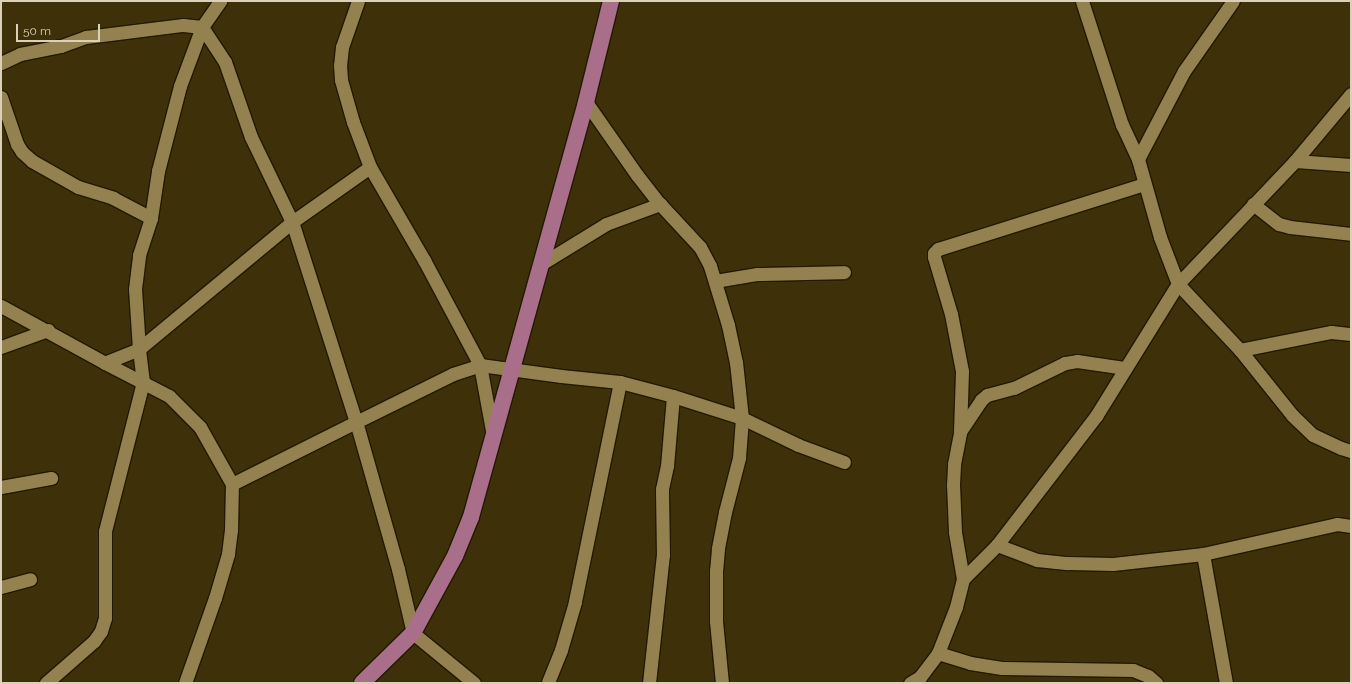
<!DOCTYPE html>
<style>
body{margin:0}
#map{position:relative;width:1352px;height:684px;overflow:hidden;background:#3e310a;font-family:Raleway,sans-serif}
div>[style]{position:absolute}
.roads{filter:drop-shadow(1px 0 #221901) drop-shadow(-1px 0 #221901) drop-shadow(0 1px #221901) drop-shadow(0 -1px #221901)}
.minor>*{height:13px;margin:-6.5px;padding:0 6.5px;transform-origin:6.5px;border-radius:6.5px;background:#93814f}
.major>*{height:16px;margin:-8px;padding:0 8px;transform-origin:8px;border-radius:8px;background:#a96e8a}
span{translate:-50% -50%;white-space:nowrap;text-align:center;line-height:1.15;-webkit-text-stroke:4px #3e310a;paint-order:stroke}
.frame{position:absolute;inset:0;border:2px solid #dbd1b8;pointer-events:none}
.scale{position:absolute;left:16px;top:24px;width:84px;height:18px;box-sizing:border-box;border:2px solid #dbd1b8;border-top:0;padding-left:5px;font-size:12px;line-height:14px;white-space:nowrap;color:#dbd1b8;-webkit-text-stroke:3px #3e310a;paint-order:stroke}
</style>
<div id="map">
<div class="roads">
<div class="minor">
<i style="left:358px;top:1px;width:49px;rotate:109.2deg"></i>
<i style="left:342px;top:47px;width:18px;rotate:96deg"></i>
<i style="left:340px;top:65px;width:15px;rotate:86deg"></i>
<i style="left:341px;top:80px;width:44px;rotate:74.1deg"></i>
<i style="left:353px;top:122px;width:48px;rotate:69.3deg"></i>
<i style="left:370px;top:167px;width:108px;rotate:59.9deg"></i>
<i style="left:424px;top:260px;width:119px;rotate:61.9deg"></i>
<i style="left:480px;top:365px;width:72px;rotate:79.6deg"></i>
<i style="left:1px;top:63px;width:21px;rotate:-25deg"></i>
<i style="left:20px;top:54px;width:42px;rotate:-11deg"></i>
<i style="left:61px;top:46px;width:27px;rotate:-20deg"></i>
<i style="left:86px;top:37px;width:98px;rotate:-7.1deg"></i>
<i style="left:183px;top:25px;width:19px;rotate:6deg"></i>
<i style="left:202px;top:27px;width:42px;rotate:56.7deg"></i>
<i style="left:225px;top:62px;width:79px;rotate:70.9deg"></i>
<i style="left:251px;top:137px;width:94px;rotate:64.2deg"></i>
<i style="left:292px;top:222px;width:95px;rotate:-35.2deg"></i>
<i style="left:1351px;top:94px;width:87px;rotate:129.9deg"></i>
<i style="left:1295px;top:161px;width:170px;rotate:133.6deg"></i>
<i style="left:1178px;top:284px;width:91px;rotate:46.8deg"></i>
<i style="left:1240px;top:350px;width:83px;rotate:51.3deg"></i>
<i style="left:1292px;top:415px;width:29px;rotate:44deg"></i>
<i style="left:1313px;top:435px;width:31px;rotate:25deg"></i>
<i style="left:1341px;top:448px;width:10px;rotate:17deg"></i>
<i style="left:1px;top:97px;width:50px;rotate:71.2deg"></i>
<i style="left:17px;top:144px;width:9px;rotate:58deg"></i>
<i style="left:22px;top:152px;width:13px;rotate:42deg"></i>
<i style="left:32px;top:161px;width:53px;rotate:29.5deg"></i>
<i style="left:78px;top:187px;width:37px;rotate:17deg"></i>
<i style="left:113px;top:198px;width:43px;rotate:27.8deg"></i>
<i style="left:586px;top:102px;width:89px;rotate:55.1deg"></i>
<i style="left:637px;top:175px;width:37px;rotate:52deg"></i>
<i style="left:1138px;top:159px;width:99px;rotate:-62.4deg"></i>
<i style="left:1184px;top:71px;width:85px;rotate:-55deg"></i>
<i style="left:1295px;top:161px;width:56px;rotate:4.1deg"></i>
<i style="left:1253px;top:204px;width:33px;rotate:38deg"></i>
<i style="left:1279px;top:224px;width:11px;rotate:15deg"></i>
<i style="left:1290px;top:227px;width:61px;rotate:6.5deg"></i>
<i style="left:541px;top:264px;width:76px;rotate:-31.6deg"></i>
<i style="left:606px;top:224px;width:58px;rotate:-20.3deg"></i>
<i style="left:660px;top:204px;width:59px;rotate:47.1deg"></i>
<i style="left:700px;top:247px;width:21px;rotate:62deg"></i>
<i style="left:710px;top:266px;width:62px;rotate:73deg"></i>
<i style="left:728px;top:325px;width:38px;rotate:78deg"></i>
<i style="left:736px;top:362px;width:56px;rotate:83.9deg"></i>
<i style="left:742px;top:418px;width:40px;rotate:94.3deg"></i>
<i style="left:739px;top:458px;width:56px;rotate:104.5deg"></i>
<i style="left:725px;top:512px;width:38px;rotate:101deg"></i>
<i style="left:718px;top:549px;width:21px;rotate:95deg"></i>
<i style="left:716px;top:570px;width:51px;rotate:90deg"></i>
<i style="left:716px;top:621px;width:62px;rotate:84.5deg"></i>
<i style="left:715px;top:281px;width:43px;rotate:-9.5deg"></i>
<i style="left:757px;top:274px;width:87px;rotate:-1.3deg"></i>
<i style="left:1px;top:306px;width:119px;rotate:28.7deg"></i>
<i style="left:105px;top:363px;width:72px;rotate:27.3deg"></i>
<i style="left:169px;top:396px;width:44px;rotate:45deg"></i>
<i style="left:200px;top:427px;width:65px;rotate:60.7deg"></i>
<i style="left:232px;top:484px;width:139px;rotate:-26.6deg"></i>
<i style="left:356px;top:422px;width:210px;rotate:-107.7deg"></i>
<i style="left:292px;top:222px;width:199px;rotate:140.3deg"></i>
<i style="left:139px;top:349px;width:60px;rotate:-93.8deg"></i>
<i style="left:135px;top:289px;width:34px;rotate:-83deg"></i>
<i style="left:139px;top:255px;width:39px;rotate:-72deg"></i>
<i style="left:151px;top:218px;width:48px;rotate:-81.5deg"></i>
<i style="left:158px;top:171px;width:88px;rotate:-75.5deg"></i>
<i style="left:180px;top:86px;width:63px;rotate:-69.6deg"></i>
<i style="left:202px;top:27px;width:32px;rotate:-55deg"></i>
<i style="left:1px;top:347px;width:50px;rotate:-19.9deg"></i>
<i style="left:1240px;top:350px;width:93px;rotate:-11.2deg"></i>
<i style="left:1331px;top:332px;width:20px;rotate:6deg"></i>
<i style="left:620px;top:382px;width:55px;rotate:14.8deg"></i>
<i style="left:673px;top:396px;width:72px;rotate:17.7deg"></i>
<i style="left:742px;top:418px;width:62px;rotate:25.7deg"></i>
<i style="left:798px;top:445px;width:49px;rotate:20.3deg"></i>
<i style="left:961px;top:430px;width:36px;rotate:-56deg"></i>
<i style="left:981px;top:400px;width:8px;rotate:-40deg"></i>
<i style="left:987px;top:395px;width:28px;rotate:-15deg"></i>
<i style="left:1014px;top:388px;width:57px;rotate:-26.1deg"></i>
<i style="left:1065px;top:363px;width:12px;rotate:-9deg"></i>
<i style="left:1077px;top:361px;width:49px;rotate:8.3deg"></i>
<i style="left:1px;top:487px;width:51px;rotate:-10.2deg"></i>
<i style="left:997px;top:545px;width:43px;rotate:20.6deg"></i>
<i style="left:1037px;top:560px;width:31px;rotate:6deg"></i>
<i style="left:1068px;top:563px;width:45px;rotate:1.3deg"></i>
<i style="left:1113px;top:564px;width:91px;rotate:-6.3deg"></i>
<i style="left:1203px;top:554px;width:137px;rotate:-12.6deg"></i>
<i style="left:1337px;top:524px;width:14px;rotate:8deg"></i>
<i style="left:1203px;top:554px;width:131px;rotate:79.9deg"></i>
<i style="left:963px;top:579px;width:48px;rotate:-99.7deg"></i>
<i style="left:955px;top:532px;width:47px;rotate:-92.4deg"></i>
<i style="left:953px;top:485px;width:21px;rotate:-87deg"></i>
<i style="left:954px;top:464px;width:33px;rotate:-79deg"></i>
<i style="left:960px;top:432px;width:61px;rotate:-88.1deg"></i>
<i style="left:962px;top:371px;width:58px;rotate:-100.9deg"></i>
<i style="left:951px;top:314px;width:59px;rotate:-106.6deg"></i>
<i style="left:934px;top:257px;width:4px;rotate:-90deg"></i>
<i style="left:934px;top:253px;width:6px;rotate:-45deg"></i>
<i style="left:938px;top:249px;width:216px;rotate:-17.5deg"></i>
<i style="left:1px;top:587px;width:30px;rotate:-15deg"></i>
<i style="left:938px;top:653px;width:34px;rotate:17deg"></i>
<i style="left:970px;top:663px;width:32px;rotate:9deg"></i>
<i style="left:1002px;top:668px;width:131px;rotate:0.9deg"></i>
<i style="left:1133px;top:670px;width:16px;rotate:22deg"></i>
<i style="left:1148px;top:676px;width:11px;rotate:41deg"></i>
<i style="left:46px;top:683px;width:64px;rotate:-41.2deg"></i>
<i style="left:94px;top:641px;width:12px;rotate:-55deg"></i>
<i style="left:101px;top:631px;width:14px;rotate:-73deg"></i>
<i style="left:105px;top:618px;width:87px;rotate:-90deg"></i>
<i style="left:105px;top:531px;width:154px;rotate:-75.7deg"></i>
<i style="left:143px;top:382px;width:33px;rotate:-97deg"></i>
<i style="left:139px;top:349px;width:37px;rotate:158deg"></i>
<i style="left:185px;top:683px;width:90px;rotate:-70.6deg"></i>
<i style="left:215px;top:598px;width:46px;rotate:-73.5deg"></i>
<i style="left:228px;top:554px;width:24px;rotate:-83deg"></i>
<i style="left:231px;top:530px;width:46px;rotate:-88.8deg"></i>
<i style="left:474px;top:683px;width:79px;rotate:-140.7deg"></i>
<i style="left:413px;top:633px;width:66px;rotate:-103.2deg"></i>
<i style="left:398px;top:569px;width:153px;rotate:-105.9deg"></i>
<i style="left:356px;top:422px;width:108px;rotate:-26.3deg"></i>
<i style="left:453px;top:374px;width:28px;rotate:-18deg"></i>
<i style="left:480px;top:365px;width:82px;rotate:7.7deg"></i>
<i style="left:561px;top:376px;width:59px;rotate:5.8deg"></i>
<i style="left:620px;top:382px;width:225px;rotate:101.6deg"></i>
<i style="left:575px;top:602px;width:50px;rotate:106.3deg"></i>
<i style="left:561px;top:650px;width:35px;rotate:112deg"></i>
<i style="left:649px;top:683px;width:129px;rotate:-83.8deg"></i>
<i style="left:663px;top:555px;width:66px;rotate:-90.9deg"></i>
<i style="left:662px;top:489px;width:24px;rotate:-78deg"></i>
<i style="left:667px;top:466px;width:70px;rotate:-85.1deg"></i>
<i style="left:910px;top:683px;width:12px;rotate:-31deg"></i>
<i style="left:920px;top:677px;width:30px;rotate:-53deg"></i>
<i style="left:938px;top:653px;width:49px;rotate:-68.6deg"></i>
<i style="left:956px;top:607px;width:29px;rotate:-76deg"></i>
<i style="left:963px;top:579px;width:48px;rotate:-45deg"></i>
<i style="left:997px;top:545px;width:163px;rotate:-52.5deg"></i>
<i style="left:1096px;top:416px;width:155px;rotate:-58.2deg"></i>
<i style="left:1178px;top:284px;width:50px;rotate:-111deg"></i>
<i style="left:1160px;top:237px;width:81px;rotate:-105.8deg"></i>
<i style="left:1138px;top:159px;width:38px;rotate:-115deg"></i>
<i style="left:1122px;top:125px;width:130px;rotate:-107.9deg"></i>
</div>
<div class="major">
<i style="left:362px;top:683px;width:71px;rotate:-44.4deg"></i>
<i style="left:413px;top:633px;width:88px;rotate:-61.4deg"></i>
<i style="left:455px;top:556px;width:42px;rotate:-67.7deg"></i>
<i style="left:471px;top:517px;width:431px;rotate:-74.5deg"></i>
<i style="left:586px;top:102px;width:104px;rotate:-76.1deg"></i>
</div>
</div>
<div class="frame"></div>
<div class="scale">50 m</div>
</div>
